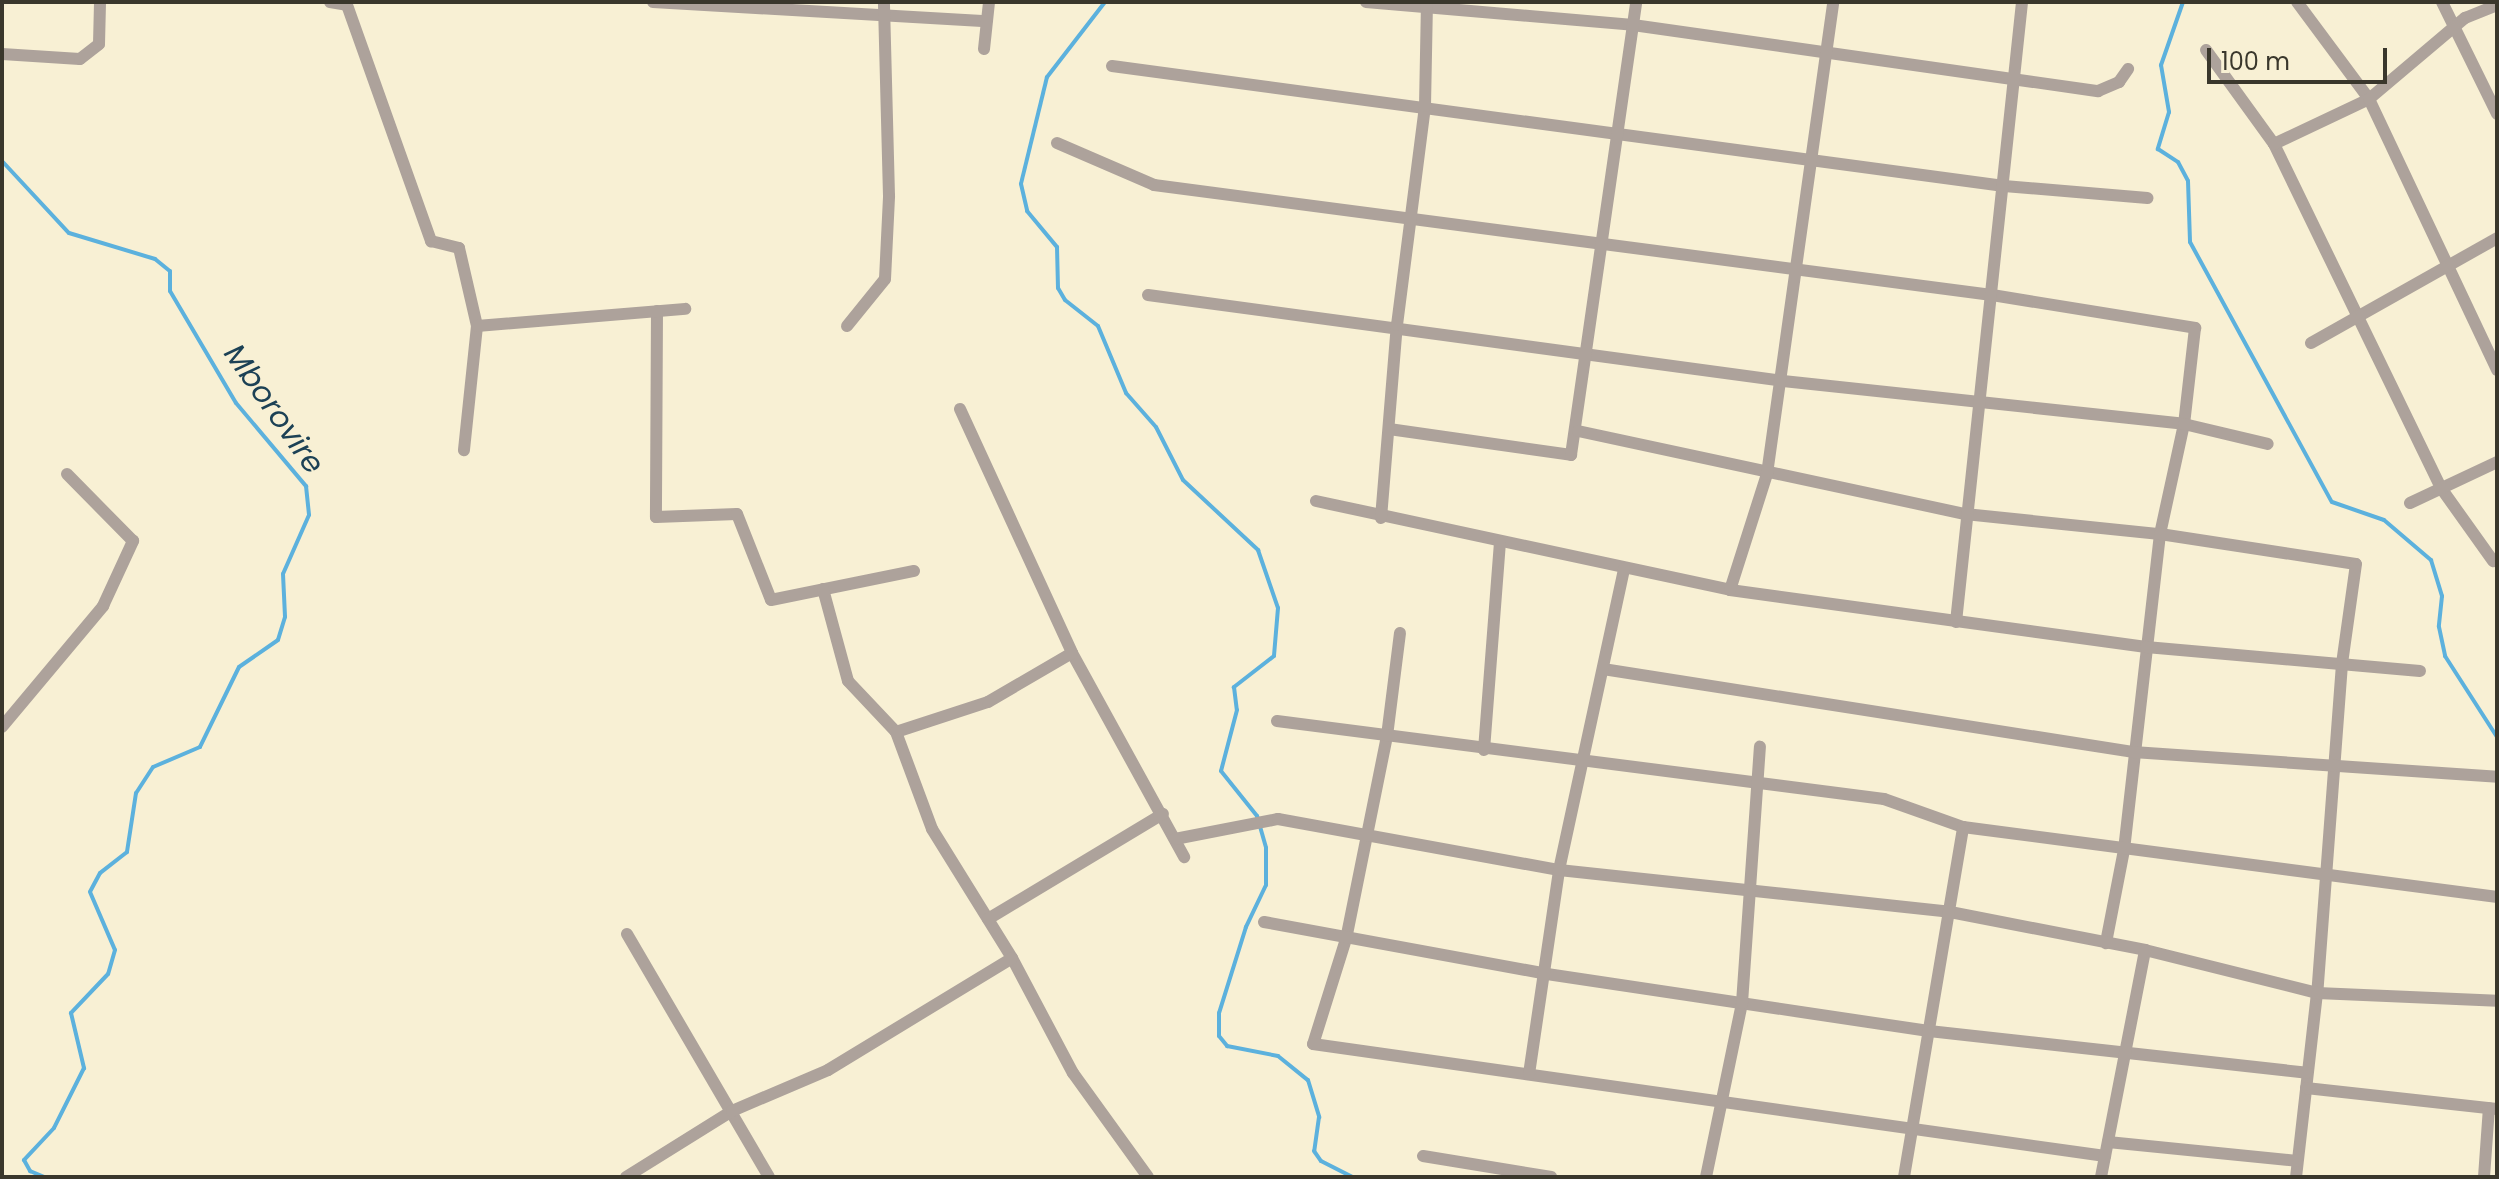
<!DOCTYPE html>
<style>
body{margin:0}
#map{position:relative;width:2499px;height:1179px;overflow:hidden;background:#f8f0d4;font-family:Poppins,sans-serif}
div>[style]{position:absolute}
.stream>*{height:4px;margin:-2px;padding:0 2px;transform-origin:2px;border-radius:2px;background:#5cb1dd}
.street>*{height:12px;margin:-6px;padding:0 6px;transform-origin:6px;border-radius:6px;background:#ada29b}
span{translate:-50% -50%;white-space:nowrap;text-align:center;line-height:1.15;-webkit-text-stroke:7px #f8f0d4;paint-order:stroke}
.water-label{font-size:30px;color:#1c4155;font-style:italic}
.frame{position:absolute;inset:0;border:4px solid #3a372c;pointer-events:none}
.scale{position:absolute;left:2207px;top:48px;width:180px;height:36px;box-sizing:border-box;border:4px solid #3a372c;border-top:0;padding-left:10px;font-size:24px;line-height:28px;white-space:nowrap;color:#3a372c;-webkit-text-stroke:6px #f8f0d4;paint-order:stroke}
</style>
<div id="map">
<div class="stream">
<i style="left:1105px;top:2px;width:95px;rotate:127.7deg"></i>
<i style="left:1047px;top:77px;width:110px;rotate:103.7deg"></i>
<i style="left:1021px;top:184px;width:28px;rotate:77deg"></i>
<i style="left:1027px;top:211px;width:47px;rotate:50.2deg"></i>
<i style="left:1057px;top:247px;width:41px;rotate:88.6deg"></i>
<i style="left:1058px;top:288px;width:14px;rotate:60deg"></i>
<i style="left:1065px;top:300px;width:42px;rotate:38.2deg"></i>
<i style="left:1098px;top:326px;width:73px;rotate:67.3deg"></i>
<i style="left:1126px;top:393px;width:45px;rotate:48.6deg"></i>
<i style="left:1156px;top:427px;width:59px;rotate:63deg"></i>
<i style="left:1183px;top:480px;width:103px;rotate:43deg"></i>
<i style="left:1258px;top:550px;width:61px;rotate:71deg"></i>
<i style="left:1278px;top:608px;width:48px;rotate:94.8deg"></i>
<i style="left:1274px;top:656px;width:51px;rotate:142.2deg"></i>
<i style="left:1234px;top:687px;width:23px;rotate:83deg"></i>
<i style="left:1237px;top:710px;width:63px;rotate:104.7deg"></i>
<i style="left:1221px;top:771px;width:58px;rotate:51.3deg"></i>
<i style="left:1257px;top:816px;width:33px;rotate:74deg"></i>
<i style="left:1266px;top:848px;width:37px;rotate:90deg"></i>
<i style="left:1266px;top:885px;width:47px;rotate:115.5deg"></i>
<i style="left:1246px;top:927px;width:90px;rotate:107.4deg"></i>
<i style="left:1219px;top:1013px;width:23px;rotate:90deg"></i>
<i style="left:1219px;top:1036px;width:13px;rotate:51deg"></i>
<i style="left:1227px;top:1046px;width:52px;rotate:11.1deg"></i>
<i style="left:1278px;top:1056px;width:38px;rotate:39deg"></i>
<i style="left:1308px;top:1080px;width:39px;rotate:73deg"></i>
<i style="left:1319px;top:1117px;width:34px;rotate:98deg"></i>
<i style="left:1314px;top:1151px;width:12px;rotate:55deg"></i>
<i style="left:1321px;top:1161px;width:36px;rotate:27deg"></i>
<i style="left:2183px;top:2px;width:67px;rotate:109.2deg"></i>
<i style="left:2161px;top:65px;width:48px;rotate:80.3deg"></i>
<i style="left:2169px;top:112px;width:39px;rotate:107deg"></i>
<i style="left:2158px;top:149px;width:24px;rotate:33deg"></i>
<i style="left:2178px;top:162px;width:21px;rotate:62deg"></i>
<i style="left:2188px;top:181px;width:61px;rotate:88.1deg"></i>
<i style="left:2190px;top:242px;width:296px;rotate:61.4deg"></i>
<i style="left:2332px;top:502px;width:55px;rotate:19.1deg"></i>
<i style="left:2384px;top:520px;width:62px;rotate:40.4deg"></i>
<i style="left:2431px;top:560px;width:38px;rotate:73deg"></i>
<i style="left:2442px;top:596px;width:31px;rotate:96deg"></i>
<i style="left:2439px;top:627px;width:30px;rotate:78deg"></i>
<i style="left:2445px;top:656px;width:96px;rotate:57.3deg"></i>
<i style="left:2px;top:161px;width:98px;rotate:47.1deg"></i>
<i style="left:69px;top:233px;width:90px;rotate:16.8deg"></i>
<i style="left:155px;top:259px;width:19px;rotate:39deg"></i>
<i style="left:170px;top:271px;width:20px;rotate:90deg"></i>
<i style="left:170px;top:291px;width:130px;rotate:59.5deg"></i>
<i style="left:236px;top:403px;width:109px;rotate:49.9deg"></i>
<i style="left:306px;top:486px;width:29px;rotate:84deg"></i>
<i style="left:309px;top:515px;width:64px;rotate:113.8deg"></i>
<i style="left:283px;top:574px;width:43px;rotate:87.3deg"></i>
<i style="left:285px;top:617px;width:24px;rotate:107deg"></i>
<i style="left:278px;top:640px;width:47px;rotate:145.3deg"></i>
<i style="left:239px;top:667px;width:89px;rotate:116deg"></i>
<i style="left:200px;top:747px;width:51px;rotate:156.9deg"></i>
<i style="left:153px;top:767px;width:31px;rotate:123deg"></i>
<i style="left:136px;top:793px;width:60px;rotate:98.7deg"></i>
<i style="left:127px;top:852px;width:34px;rotate:142deg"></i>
<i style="left:100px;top:873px;width:21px;rotate:118deg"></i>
<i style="left:90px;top:892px;width:63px;rotate:66.7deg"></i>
<i style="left:115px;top:950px;width:25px;rotate:106deg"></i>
<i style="left:108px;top:974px;width:54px;rotate:133.5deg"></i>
<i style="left:71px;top:1013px;width:57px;rotate:76.7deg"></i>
<i style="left:84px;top:1068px;width:67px;rotate:116.6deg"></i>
<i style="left:54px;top:1128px;width:44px;rotate:133.2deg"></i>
<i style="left:24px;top:1160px;width:13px;rotate:61deg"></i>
<i style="left:30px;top:1171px;width:15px;rotate:23deg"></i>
</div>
<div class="street">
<i style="left:330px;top:2px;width:17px;rotate:10deg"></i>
<i style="left:347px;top:5px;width:251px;rotate:70.4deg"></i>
<i style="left:431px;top:241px;width:29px;rotate:14deg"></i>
<i style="left:459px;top:248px;width:80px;rotate:77deg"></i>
<i style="left:477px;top:326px;width:125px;rotate:96deg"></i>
<i style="left:653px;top:2px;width:334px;rotate:3.3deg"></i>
<i style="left:1366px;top:2px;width:268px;rotate:4.9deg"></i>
<i style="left:1633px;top:25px;width:470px;rotate:8.1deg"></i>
<i style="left:2098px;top:91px;width:23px;rotate:-23deg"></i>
<i style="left:2119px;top:82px;width:16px;rotate:-55deg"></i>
<i style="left:2297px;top:2px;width:121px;rotate:53.4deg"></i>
<i style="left:2369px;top:99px;width:300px;rotate:64.7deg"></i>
<i style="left:2442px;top:2px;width:125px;rotate:63.8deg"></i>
<i style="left:984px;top:49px;width:47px;rotate:-83.9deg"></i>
<i style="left:2206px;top:50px;width:116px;rotate:54.1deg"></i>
<i style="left:2274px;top:144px;width:382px;rotate:64.1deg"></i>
<i style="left:2441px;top:488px;width:90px;rotate:54.5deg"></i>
<i style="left:2px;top:54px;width:78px;rotate:3.7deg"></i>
<i style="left:80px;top:59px;width:24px;rotate:-38deg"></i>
<i style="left:99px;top:44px;width:42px;rotate:-88.6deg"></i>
<i style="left:1112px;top:66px;width:900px;rotate:7.66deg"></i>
<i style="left:2004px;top:186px;width:144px;rotate:4.8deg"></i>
<i style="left:1057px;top:143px;width:106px;rotate:23.4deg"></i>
<i style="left:1154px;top:185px;width:845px;rotate:7.48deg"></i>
<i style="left:1992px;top:295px;width:206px;rotate:9.2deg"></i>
<i style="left:2195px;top:328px;width:97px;rotate:96.5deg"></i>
<i style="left:2184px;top:424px;width:113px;rotate:102.3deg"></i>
<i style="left:2160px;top:534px;width:318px;rotate:96.5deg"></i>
<i style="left:2124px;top:850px;width:95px;rotate:101deg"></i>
<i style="left:2274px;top:144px;width:105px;rotate:-25.3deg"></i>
<i style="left:2369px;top:99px;width:126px;rotate:-40.2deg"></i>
<i style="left:2465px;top:18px;width:35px;rotate:-22deg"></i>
<i style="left:1148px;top:295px;width:641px;rotate:7.71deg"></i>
<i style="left:1783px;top:381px;width:403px;rotate:6.1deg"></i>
<i style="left:2184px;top:424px;width:86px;rotate:13.4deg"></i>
<i style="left:657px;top:311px;width:206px;rotate:90.3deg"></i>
<i style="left:656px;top:517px;width:81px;rotate:-2.1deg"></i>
<i style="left:737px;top:514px;width:92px;rotate:68.4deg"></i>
<i style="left:771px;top:600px;width:146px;rotate:-11.5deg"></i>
<i style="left:477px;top:326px;width:209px;rotate:-4.7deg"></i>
<i style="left:847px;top:326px;width:60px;rotate:-51deg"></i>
<i style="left:885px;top:279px;width:83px;rotate:-87.2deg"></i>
<i style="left:889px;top:196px;width:194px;rotate:-91.5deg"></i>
<i style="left:2311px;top:343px;width:214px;rotate:-29.4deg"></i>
<i style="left:960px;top:409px;width:268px;rotate:65.3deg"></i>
<i style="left:1072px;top:653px;width:233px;rotate:61.2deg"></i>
<i style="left:1389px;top:429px;width:184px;rotate:8.1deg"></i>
<i style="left:1571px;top:455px;width:458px;rotate:-81.8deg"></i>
<i style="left:1578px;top:431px;width:396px;rotate:12.1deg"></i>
<i style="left:1965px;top:514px;width:196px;rotate:5.9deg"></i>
<i style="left:2160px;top:534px;width:198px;rotate:8.7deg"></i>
<i style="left:2356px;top:564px;width:101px;rotate:98deg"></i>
<i style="left:2342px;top:664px;width:330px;rotate:94.3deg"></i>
<i style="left:2317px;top:993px;width:185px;rotate:96.5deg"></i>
<i style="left:1316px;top:501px;width:423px;rotate:12.1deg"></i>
<i style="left:1730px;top:590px;width:420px;rotate:7.8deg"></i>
<i style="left:2146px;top:647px;width:275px;rotate:5deg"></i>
<i style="left:2410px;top:503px;width:96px;rotate:-25.2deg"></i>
<i style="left:1381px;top:518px;width:194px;rotate:-85.3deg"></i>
<i style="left:1397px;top:325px;width:221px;rotate:-82.7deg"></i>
<i style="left:1425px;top:106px;width:104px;rotate:-88.9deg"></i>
<i style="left:823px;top:589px;width:95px;rotate:74.8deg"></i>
<i style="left:848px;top:681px;width:70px;rotate:46.7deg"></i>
<i style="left:896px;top:732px;width:103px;rotate:69.6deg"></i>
<i style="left:932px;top:829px;width:152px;rotate:58.2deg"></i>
<i style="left:1012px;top:958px;width:130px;rotate:62.1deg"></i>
<i style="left:1073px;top:1073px;width:128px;rotate:54.2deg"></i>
<i style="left:1730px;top:590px;width:122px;rotate:-72.3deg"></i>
<i style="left:1767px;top:474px;width:477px;rotate:-82deg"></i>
<i style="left:1956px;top:622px;width:624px;rotate:-83.92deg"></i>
<i style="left:1400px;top:633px;width:104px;rotate:97.2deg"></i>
<i style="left:1387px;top:736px;width:207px;rotate:101.4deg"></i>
<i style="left:1346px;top:939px;width:110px;rotate:107.4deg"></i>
<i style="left:1313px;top:1044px;width:800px;rotate:8.05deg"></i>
<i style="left:1603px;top:669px;width:536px;rotate:8.9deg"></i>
<i style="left:2133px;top:752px;width:365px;rotate:3.9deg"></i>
<i style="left:1277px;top:721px;width:612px;rotate:7.32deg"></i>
<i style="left:1884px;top:799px;width:84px;rotate:19.5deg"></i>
<i style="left:1963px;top:827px;width:539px;rotate:7.47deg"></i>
<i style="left:2px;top:727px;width:158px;rotate:-50.1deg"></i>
<i style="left:103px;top:606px;width:72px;rotate:-65.2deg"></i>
<i style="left:133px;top:541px;width:94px;rotate:-134.6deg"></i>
<i style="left:896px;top:732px;width:97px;rotate:-18.1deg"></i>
<i style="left:988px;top:702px;width:97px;rotate:-30.3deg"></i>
<i style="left:1484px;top:750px;width:208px;rotate:-85.6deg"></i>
<i style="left:1175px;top:839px;width:105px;rotate:-11deg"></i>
<i style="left:1278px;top:819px;width:286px;rotate:10.3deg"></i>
<i style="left:1559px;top:870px;width:388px;rotate:6.1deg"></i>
<i style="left:1945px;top:911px;width:204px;rotate:11deg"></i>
<i style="left:2145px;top:950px;width:177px;rotate:14deg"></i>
<i style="left:2317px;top:993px;width:180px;rotate:2.5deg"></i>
<i style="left:988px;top:919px;width:204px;rotate:-31deg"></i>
<i style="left:1264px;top:922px;width:288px;rotate:10.4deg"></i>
<i style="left:1547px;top:974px;width:386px;rotate:8.5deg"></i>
<i style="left:1929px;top:1031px;width:380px;rotate:6.3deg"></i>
<i style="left:627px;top:934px;width:281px;rotate:59.7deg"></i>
<i style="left:1529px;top:1074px;width:206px;rotate:-81.6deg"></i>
<i style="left:1559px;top:870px;width:308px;rotate:-77.8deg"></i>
<i style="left:2306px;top:1088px;width:192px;rotate:6.3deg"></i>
<i style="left:2108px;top:1142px;width:190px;rotate:5.7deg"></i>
<i style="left:1423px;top:1156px;width:130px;rotate:9.3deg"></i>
<i style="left:626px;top:1177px;width:125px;rotate:-31.9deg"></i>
<i style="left:732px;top:1111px;width:104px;rotate:-23.1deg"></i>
<i style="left:828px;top:1070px;width:215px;rotate:-31.3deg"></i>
<i style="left:1706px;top:1177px;width:178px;rotate:-78.3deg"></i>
<i style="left:1742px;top:1003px;width:257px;rotate:-86deg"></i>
<i style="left:1904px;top:1177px;width:355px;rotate:-80.4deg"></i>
<i style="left:2101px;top:1177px;width:231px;rotate:-79deg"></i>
<i style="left:2484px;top:1177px;width:69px;rotate:-85.9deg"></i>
</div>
<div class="water-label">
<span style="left:274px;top:409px;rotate:55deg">Mborovire</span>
</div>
<div class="frame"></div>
<div class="scale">100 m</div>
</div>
